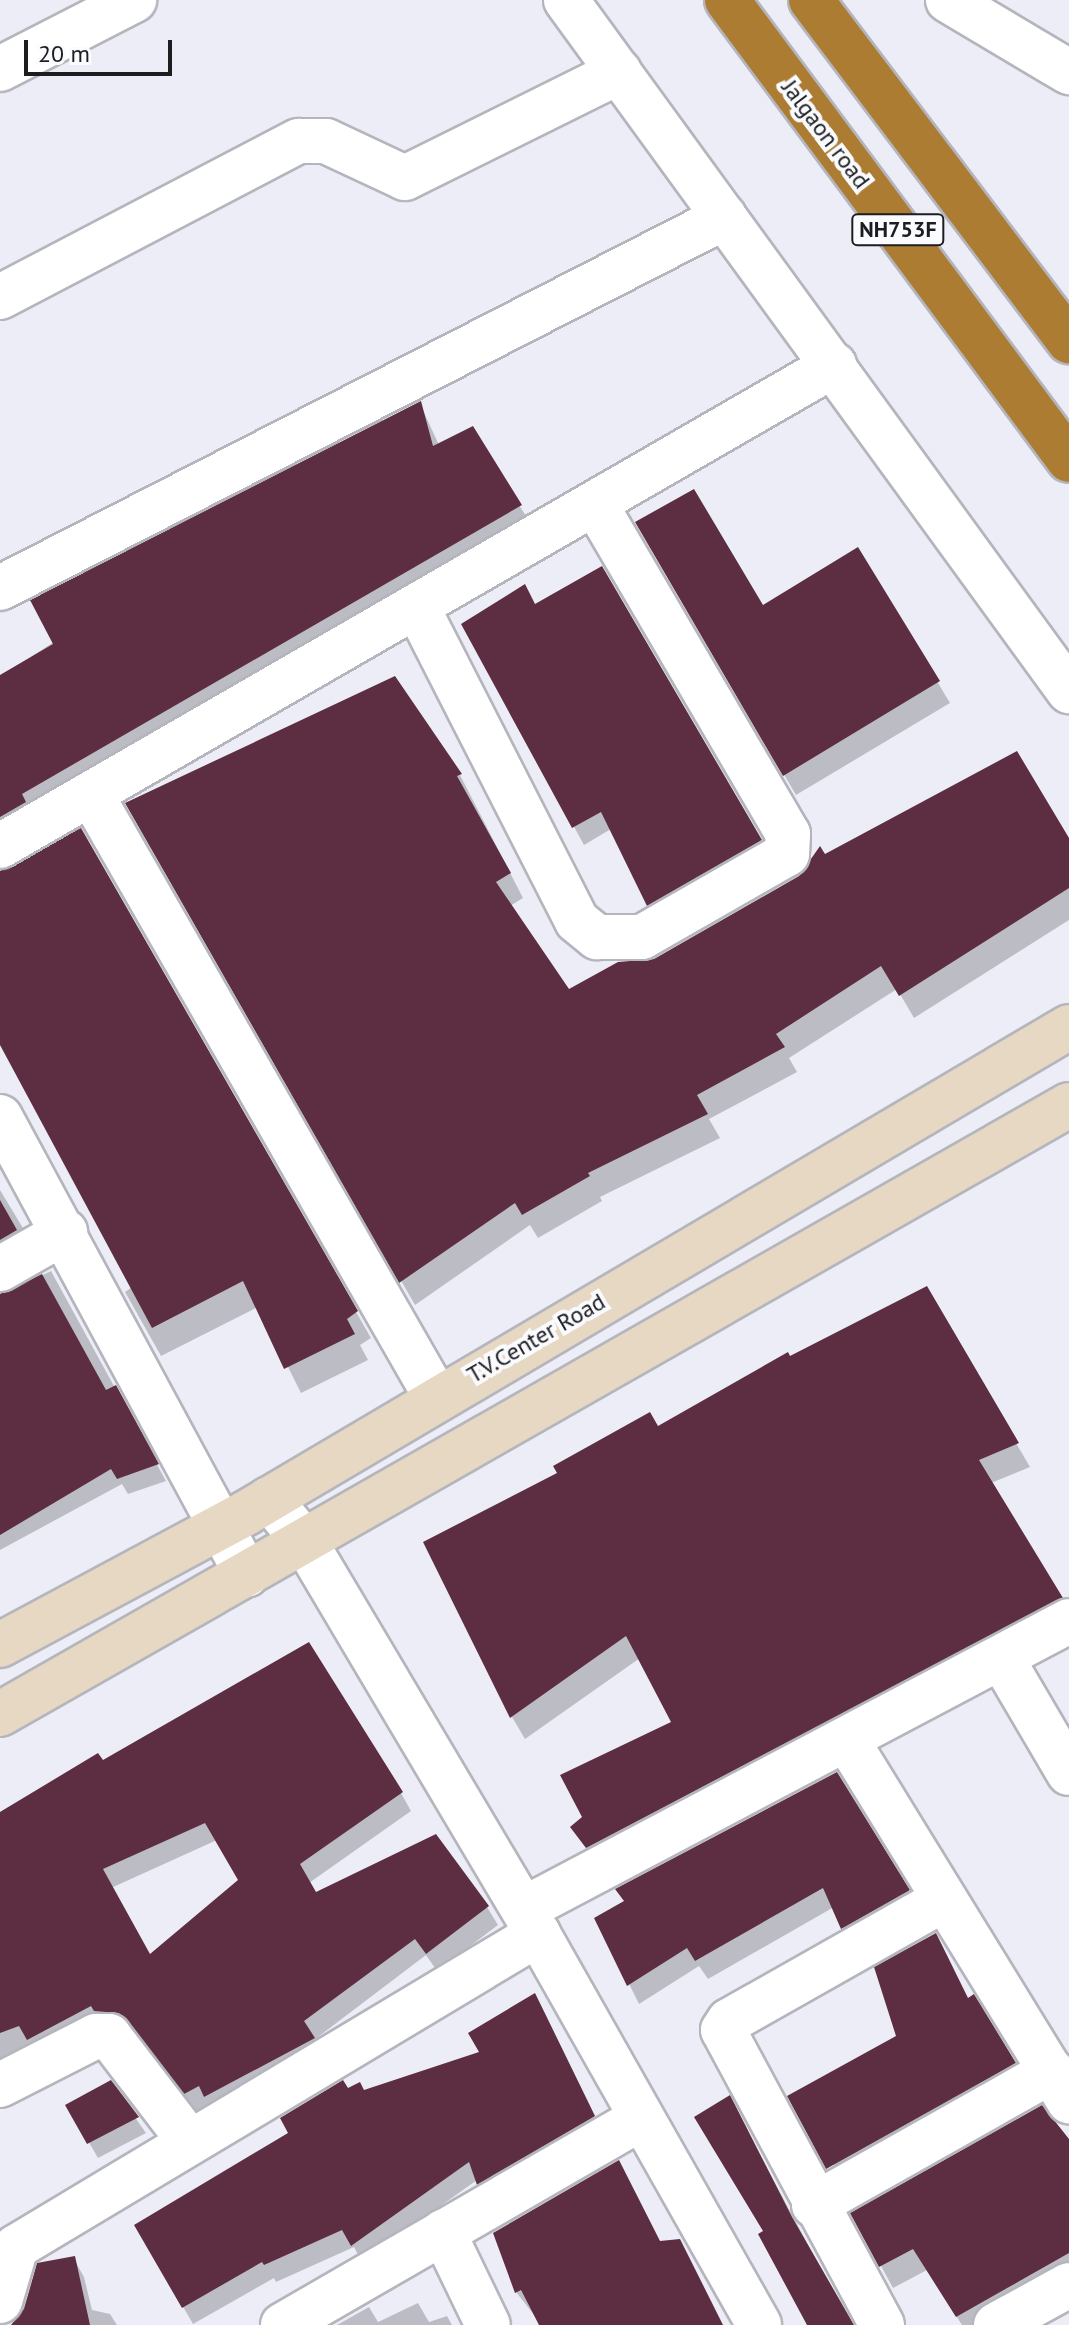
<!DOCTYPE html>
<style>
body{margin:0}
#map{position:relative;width:1069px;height:2325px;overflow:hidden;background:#ecedf6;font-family:"PT Sans",sans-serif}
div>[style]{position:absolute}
.shadow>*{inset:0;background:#0003;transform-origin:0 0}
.building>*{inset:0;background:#5d2e41}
.roads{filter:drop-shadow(2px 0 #b4b5bd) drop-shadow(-2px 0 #b4b5bd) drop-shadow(0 2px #b4b5bd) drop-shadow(0 -2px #b4b5bd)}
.street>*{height:44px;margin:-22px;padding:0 22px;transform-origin:22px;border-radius:22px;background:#fff}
.secondary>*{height:44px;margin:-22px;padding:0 22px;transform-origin:22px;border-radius:22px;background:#e6d8c2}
.highway>*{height:44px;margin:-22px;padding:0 22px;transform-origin:22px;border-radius:22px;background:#ac7c33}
span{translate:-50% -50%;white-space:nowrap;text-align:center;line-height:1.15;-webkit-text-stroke:8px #fafbfe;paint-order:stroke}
.shield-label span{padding:2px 6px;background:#fafbfe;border:2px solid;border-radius:6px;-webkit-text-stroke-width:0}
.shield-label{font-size:22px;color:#1d1d20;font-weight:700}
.street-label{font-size:24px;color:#1d1d20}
.scale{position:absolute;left:24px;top:40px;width:148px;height:36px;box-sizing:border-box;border:4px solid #1d1d20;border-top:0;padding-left:10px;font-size:24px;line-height:28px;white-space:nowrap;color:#1d1d20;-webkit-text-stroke:6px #fafbfe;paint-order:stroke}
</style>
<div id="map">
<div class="shadow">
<i style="clip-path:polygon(420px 404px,439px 445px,472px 428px,535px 531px,0 855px,0 677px)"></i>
<i style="clip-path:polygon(637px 523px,762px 608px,858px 550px,950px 703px,796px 795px)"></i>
<i style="clip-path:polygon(602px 569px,770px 858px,658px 922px,611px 829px,584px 845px,464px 625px,535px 606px)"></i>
<i style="clip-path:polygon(460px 775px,523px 898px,510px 906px,568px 992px,655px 961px,801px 877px,824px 857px,1069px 842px,1069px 920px,914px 1018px,897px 989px,789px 1058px,797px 1072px,709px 1119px,720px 1138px,600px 1197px,602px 1201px,538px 1238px,530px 1225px,415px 1305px,128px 804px)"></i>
<i style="clip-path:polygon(81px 831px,371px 1338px,360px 1345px,368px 1360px,301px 1393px,258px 1307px,161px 1356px,125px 1292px,132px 1287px,0 1041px,0 873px)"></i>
<i style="clip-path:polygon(0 1190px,32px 1243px,0 1264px)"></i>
<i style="clip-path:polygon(51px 1271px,166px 1481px,128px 1494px,122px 1484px,0 1550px,0 1296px)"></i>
<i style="clip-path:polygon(926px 1289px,1030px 1467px,991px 1483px,1069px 1612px,600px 1870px,573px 1827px,674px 1722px,640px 1658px,525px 1739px,512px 1717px,658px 1429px)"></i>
<i style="clip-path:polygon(evenodd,102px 1762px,401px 1793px,411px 1811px,309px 1883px,315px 1894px,487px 1907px,498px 1925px,437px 1971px,426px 1955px,314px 2040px,324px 2057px,216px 2114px,210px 2104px,196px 2111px,133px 2032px,0 2077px,0 1814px,102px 1762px,217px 1840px,240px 1881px,150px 1957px,111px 1888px,217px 1840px)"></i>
<i style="clip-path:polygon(836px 1774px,919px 1910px,854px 1947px,834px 1907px,708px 1979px,699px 1966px,639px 2004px,597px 1919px)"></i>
<i style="left:969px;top:2000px;width:99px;height:204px;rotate:56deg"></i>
<i style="clip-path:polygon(544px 2012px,603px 2134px,488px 2200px,477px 2180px,362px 2262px,354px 2247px,276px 2282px,274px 2278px,193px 2324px,136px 2225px,290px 2133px,347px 2090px,364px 2092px,482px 2054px)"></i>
<i style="clip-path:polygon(110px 2082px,146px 2133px,98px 2158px,68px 2106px)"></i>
<i style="clip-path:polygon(1042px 2108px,1069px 2142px,1069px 2282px,993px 2325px,962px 2325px,927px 2270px,893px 2288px,881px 2266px)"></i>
<i style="clip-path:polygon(738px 2114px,851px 2325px,810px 2325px,765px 2232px)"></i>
<i style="clip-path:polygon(496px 2233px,660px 2243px,722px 2325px,542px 2325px,516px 2292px)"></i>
<i style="clip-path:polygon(74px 2259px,84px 2277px,92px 2310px,110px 2314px,117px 2325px,17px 2325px,39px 2265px)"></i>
<i style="clip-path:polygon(418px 2303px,429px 2322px,447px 2316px,452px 2325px,337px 2325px,369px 2307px,378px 2322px)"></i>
</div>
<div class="building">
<i style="clip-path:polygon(421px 401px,433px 446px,473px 426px,522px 505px,22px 794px,26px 802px,0 817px,0 675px,53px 644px,30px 600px)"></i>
<i style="clip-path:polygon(694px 489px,763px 605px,858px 547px,940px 681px,783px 776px,635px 522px)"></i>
<i style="clip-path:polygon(602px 566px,762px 840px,647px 906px,601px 812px,572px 828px,461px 624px,525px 584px,535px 604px)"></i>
<i style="clip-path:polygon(395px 676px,462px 774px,457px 776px,511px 873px,496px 882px,569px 989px,618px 962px,654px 959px,799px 876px,820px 846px,825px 854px,1017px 751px,1069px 838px,1069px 888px,899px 996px,881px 966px,776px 1034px,785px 1047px,697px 1095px,708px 1114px,588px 1173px,590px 1176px,522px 1215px,515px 1203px,399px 1283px,125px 803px)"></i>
<i style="clip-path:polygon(81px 828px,358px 1311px,347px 1319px,355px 1334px,284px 1369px,243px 1281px,152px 1328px,0 1045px,0 871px)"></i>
<i style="clip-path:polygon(0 1200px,17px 1230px,0 1240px)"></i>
<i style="clip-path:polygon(42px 1274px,106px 1390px,116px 1385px,159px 1464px,117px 1479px,111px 1469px,0 1535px,0 1294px)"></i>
<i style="clip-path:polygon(927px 1286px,1019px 1443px,979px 1460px,1063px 1598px,586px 1848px,570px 1827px,582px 1817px,560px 1775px,671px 1722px,626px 1636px,510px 1718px,423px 1542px,557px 1473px,553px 1466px,650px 1412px,658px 1426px,788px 1352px,790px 1356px)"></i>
<i style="clip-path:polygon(evenodd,309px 1642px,403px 1792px,300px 1864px,316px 1892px,436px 1834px,489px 1906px,426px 1954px,415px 1939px,304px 2021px,315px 2038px,204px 2097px,199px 2086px,184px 2094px,119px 2013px,94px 2011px,91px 2006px,27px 2040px,19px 2026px,0 2033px,0 1812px,98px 1753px,103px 1760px,309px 1642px,205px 1823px,238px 1880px,150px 1954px,103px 1869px,205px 1823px)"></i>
<i style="clip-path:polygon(837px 1772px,910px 1890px,841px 1929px,823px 1888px,695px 1961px,687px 1948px,627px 1986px,594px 1918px,624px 1901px,615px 1889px)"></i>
<i style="clip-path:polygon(936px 1933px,968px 1998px,974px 1994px,1016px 2063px,826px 2169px,787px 2096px,896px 2036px,874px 1967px)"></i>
<i style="clip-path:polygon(535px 1993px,595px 2116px,477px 2185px,469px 2162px,351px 2246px,342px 2230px,264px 2265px,262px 2262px,182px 2308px,134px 2225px,288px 2133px,280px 2118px,343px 2080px,348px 2088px,360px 2082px,364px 2090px,479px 2052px,468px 2033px)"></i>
<i style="clip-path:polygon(111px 2080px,139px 2117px,87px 2144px,65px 2105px)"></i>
<i style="clip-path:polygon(730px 2095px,792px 2217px,854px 2325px,807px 2325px,758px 2234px,763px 2231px,694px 2117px)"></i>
<i style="clip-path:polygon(1042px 2105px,1069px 2139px,1069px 2253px,956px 2317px,913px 2249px,879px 2267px,850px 2213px)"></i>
<i style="clip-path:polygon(619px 2160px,660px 2241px,680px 2239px,723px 2325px,539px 2325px,521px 2290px,515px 2293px,493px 2233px)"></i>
<i style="clip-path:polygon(75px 2256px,90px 2325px,11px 2325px,24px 2309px,37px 2263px)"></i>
</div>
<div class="roads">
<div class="street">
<i style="left:566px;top:0;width:855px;rotate:53.95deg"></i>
<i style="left:948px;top:0;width:141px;rotate:30.8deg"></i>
<i style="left:0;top:69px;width:151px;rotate:-27.2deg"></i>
<i style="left:0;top:297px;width:337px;rotate:-27.6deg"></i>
<i style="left:299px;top:141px;width:27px"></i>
<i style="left:326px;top:141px;width:87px;rotate:25.1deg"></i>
<i style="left:405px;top:178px;width:239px;rotate:-26.4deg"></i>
<i style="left:0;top:588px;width:814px;rotate:-27.1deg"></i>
<i style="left:417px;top:607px;width:352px;rotate:63deg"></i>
<i style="left:577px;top:921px;width:26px;rotate:39deg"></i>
<i style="left:597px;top:937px;width:45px"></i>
<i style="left:642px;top:937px;width:167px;rotate:-29.8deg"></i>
<i style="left:787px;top:854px;width:20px;rotate:-87deg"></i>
<i style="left:788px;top:834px;width:382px;rotate:-120.3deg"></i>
<i style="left:92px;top:796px;width:692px;rotate:60.21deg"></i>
<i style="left:0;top:846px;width:963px;rotate:-29.97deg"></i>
<i style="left:0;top:1117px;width:520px;rotate:61.66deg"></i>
<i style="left:0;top:1269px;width:75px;rotate:-29.6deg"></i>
<i style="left:269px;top:1499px;width:56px;rotate:50.1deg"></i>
<i style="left:305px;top:1542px;width:456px;rotate:59.3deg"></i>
<i style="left:538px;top:1934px;width:449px;rotate:60.5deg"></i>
<i style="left:1002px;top:1659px;width:132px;rotate:59.6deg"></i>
<i style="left:848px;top:1742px;width:422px;rotate:58.4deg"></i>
<i style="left:524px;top:1909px;width:616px;rotate:-27.85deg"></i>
<i style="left:0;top:2085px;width:108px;rotate:-27deg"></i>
<i style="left:96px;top:2036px;width:13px"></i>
<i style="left:109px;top:2036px;width:133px;rotate:52.6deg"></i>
<i style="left:814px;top:2205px;width:273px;rotate:-29.4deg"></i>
<i style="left:443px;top:2232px;width:103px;rotate:64.2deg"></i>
<i style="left:0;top:2301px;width:56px;rotate:-73.5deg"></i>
<i style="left:16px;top:2247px;width:609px;rotate:-30.95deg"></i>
<i style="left:283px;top:2325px;width:414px;rotate:-30deg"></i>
<i style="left:882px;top:2325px;width:335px;rotate:-118.3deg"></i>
<i style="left:723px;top:2030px;width:11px;rotate:-56deg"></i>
<i style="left:729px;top:2021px;width:246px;rotate:-29.5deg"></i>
<i style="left:996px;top:2325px;width:83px;rotate:-28.7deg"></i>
</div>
<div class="secondary">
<i style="left:0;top:1645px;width:279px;rotate:-28.2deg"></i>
<i style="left:246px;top:1513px;width:956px;rotate:-30.56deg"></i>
<i style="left:0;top:1714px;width:1230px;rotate:-29.67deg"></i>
</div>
<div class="highway">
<i style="left:727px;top:0;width:573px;rotate:53.37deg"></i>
<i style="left:811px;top:0;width:428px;rotate:52.9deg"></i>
</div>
</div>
<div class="shield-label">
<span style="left:898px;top:230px">NH753F</span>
</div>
<div class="street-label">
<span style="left:826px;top:134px;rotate:53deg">Jalgaon road</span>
<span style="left:536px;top:1338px;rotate:-30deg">T.V.Center Road</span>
</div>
<div class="scale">20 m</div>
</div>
